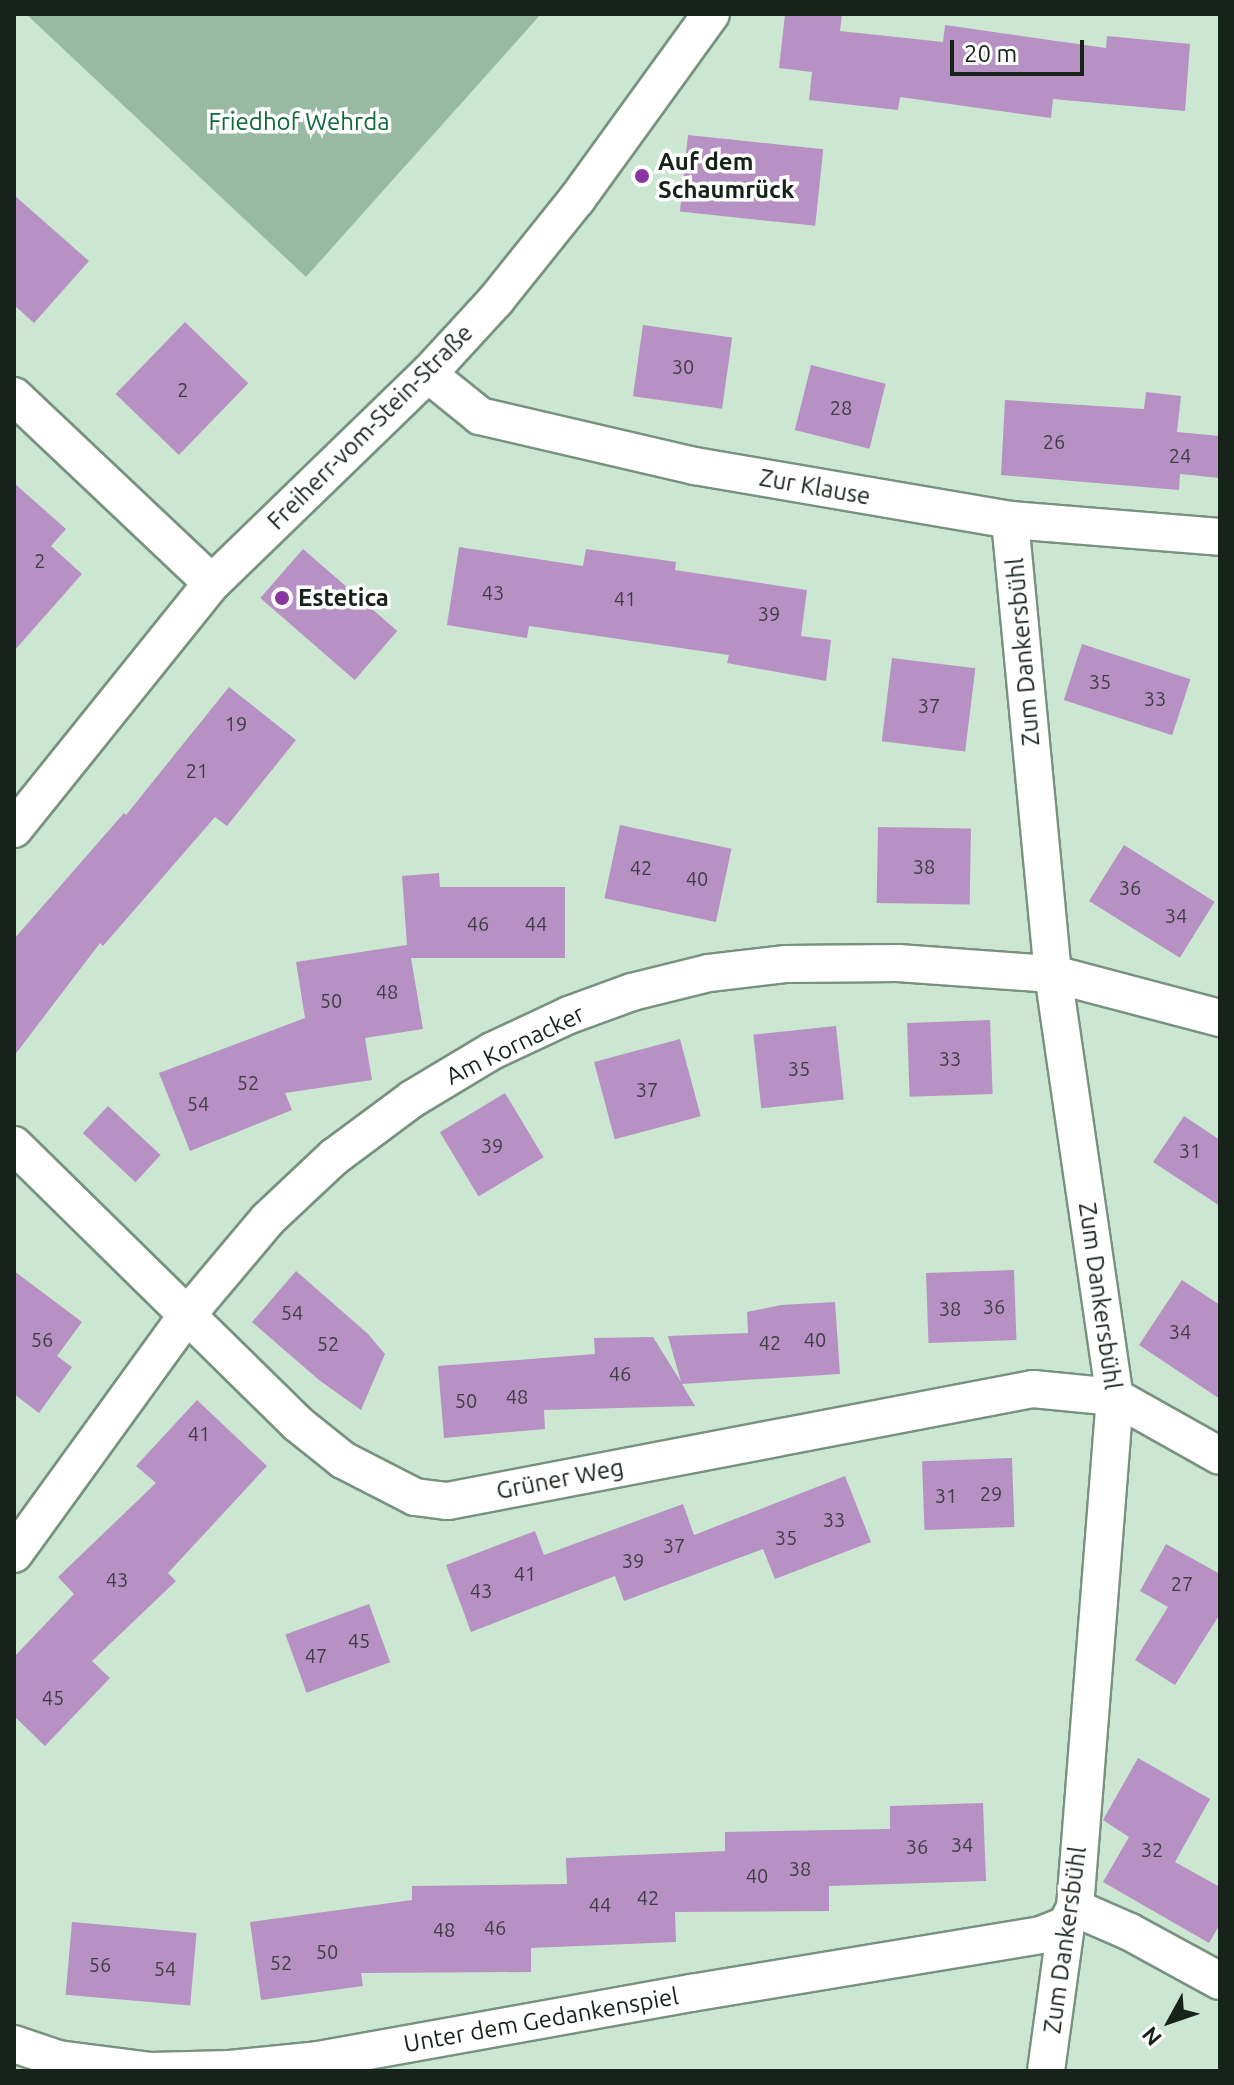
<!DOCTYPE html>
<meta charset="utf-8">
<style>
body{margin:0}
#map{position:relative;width:1234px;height:2085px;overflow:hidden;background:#cbe7d2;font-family:Ubuntu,sans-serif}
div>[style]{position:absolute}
.green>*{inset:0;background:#99baa2}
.building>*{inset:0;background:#b791c3;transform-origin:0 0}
.roads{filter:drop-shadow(2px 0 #78927f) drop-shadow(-2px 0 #78927f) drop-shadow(0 2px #78927f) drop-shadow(0 -2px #78927f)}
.street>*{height:36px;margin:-18px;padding:0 18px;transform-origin:18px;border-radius:18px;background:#fff}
.dots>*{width:22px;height:22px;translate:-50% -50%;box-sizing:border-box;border:4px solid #fff;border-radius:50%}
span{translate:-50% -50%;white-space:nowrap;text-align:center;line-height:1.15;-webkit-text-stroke:7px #fff;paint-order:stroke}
.number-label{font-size:20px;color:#3f3e44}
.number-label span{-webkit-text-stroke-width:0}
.park-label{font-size:24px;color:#0c6938}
.poi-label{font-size:24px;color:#17221a;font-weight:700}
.left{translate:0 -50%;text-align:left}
.street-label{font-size:24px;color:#17221a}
.frame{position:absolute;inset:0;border:16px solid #17221a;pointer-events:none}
.north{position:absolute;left:1130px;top:1981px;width:80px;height:80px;-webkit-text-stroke:6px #fff;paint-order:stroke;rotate:230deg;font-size:22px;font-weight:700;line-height:32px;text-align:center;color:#17221a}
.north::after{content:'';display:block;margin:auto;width:28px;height:36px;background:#17221a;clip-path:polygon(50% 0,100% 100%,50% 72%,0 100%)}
.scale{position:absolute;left:950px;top:40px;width:134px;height:36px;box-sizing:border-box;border:4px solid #17221a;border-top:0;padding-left:10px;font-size:24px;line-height:28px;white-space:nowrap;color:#17221a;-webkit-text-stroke:6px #fff;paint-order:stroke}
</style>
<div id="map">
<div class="green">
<i style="clip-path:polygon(26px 14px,541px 14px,306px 277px)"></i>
</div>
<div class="building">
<i style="clip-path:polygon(785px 14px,842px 14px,840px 31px,943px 42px,945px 25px,1106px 48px,1107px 36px,1190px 44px,1185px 111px,1053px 99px,1051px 118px,900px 97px,898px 110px,809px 100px,812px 72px,779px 68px)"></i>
<i style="left:688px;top:135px;width:136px;height:77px;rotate:6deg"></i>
<i style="clip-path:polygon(14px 195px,89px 261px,34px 323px,14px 305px)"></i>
<i style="left:185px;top:322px;width:88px;height:100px;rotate:44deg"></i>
<i style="left:643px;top:325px;width:90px;height:72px;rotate:8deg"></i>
<i style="left:811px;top:365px;width:77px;height:67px;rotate:14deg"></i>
<i style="clip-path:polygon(1146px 392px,1181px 396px,1177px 432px,1220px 436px,1220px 478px,1180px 474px,1179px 490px,1001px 475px,1005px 400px,1144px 409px)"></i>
<i style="clip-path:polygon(14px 483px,66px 529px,51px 546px,82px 574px,14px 651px)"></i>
<i style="clip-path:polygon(459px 547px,583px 566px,586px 549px,676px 562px,675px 570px,807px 590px,801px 636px,831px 640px,826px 681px,727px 663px,729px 655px,529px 626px,527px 638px,447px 625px)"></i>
<i style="left:303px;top:549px;width:125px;height:65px;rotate:41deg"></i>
<i style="left:1082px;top:644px;width:114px;height:59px;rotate:18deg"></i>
<i style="left:892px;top:658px;width:84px;height:84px;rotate:7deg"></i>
<i style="clip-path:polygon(229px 687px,296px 740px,227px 826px,215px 817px,103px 946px,100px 943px,14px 1056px,14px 939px,124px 813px,126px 815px)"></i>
<i style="left:620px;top:825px;width:114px;height:75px;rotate:12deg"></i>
<i style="left:878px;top:827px;width:93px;height:76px;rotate:1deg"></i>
<i style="left:1124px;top:845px;width:107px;height:66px;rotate:32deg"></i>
<i style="clip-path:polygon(439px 873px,440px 887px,565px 887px,565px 958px,411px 958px,423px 1029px,365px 1038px,372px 1080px,285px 1093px,292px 1110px,190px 1151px,159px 1073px,305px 1018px,296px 962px,407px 945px,402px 876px)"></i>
<i style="left:990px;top:1020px;width:74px;height:83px;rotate:88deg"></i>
<i style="left:836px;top:1026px;width:74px;height:83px;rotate:84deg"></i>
<i style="left:680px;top:1039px;width:80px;height:89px;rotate:75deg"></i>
<i style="left:505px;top:1093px;width:75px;height:76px;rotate:59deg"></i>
<i style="left:108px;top:1106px;width:72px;height:37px;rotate:43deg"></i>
<i style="clip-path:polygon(1184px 1116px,1220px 1140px,1220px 1206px,1153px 1162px)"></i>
<i style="left:1014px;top:1270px;width:70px;height:88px;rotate:88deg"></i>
<i style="clip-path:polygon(14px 1271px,82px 1322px,57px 1356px,72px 1367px,39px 1413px,14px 1394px)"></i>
<i style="clip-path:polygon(296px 1271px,367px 1333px,385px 1354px,361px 1410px,319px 1380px,252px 1322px)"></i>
<i style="clip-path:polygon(1182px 1280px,1220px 1305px,1220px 1399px,1139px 1345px)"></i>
<i style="clip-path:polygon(835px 1302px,840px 1374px,682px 1384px,695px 1406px,544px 1410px,545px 1429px,444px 1438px,438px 1366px,595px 1354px,594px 1338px,653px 1337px,681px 1382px,668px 1336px,748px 1333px,747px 1312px,781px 1305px)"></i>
<i style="clip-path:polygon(197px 1400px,267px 1466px,168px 1573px,176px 1581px,92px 1661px,110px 1678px,45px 1746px,14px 1716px,14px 1657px,74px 1594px,58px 1577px,156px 1483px,136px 1466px)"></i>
<i style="left:1012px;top:1458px;width:69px;height:90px;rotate:88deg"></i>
<i style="clip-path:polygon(845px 1476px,871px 1542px,775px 1579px,763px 1549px,624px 1601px,615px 1576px,471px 1632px,446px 1565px,535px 1531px,544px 1555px,683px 1504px,694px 1535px)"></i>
<i style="clip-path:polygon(1166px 1544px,1220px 1574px,1220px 1614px,1175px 1685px,1135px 1660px,1168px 1607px,1140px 1591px)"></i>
<i style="left:369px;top:1604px;width:62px;height:89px;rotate:70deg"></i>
<i style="clip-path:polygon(1138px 1758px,1210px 1799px,1175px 1862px,1220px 1887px,1220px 1924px,1209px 1943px,1103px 1882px,1129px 1837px,1103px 1820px)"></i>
<i style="clip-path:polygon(983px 1803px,986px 1881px,829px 1886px,829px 1911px,675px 1912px,676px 1942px,531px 1948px,531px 1972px,361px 1973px,363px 1986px,261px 2000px,250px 1922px,412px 1900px,412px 1886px,567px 1884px,566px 1858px,725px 1851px,725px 1832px,890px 1829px,890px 1806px)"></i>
<i style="left:72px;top:1922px;width:125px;height:73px;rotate:5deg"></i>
</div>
<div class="roads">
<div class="street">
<i style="left:428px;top:374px;width:67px;rotate:38.9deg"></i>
<i style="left:480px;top:416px;width:221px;rotate:13.1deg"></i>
<i style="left:695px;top:466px;width:320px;rotate:9.7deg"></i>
<i style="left:1010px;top:520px;width:211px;rotate:4.6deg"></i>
<i style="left:14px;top:396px;width:272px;rotate:43.4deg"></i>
<i style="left:1010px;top:520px;width:456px;rotate:84.6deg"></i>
<i style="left:1053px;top:974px;width:428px;rotate:81.7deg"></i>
<i style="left:1115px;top:1397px;width:513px;rotate:94.48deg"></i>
<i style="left:1075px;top:1908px;width:19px;rotate:118deg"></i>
<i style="left:1066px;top:1925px;width:147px;rotate:97.8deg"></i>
<i style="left:14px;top:829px;width:316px;rotate:-51.2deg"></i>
<i style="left:212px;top:583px;width:301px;rotate:-44.1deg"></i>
<i style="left:428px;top:374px;width:100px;rotate:-47.4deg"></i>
<i style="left:496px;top:300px;width:129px;rotate:-51.3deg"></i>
<i style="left:577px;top:199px;width:228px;rotate:-54.1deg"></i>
<i style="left:14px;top:1145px;width:398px;rotate:44.5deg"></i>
<i style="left:298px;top:1424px;width:58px;rotate:38.7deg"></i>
<i style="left:343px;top:1460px;width:81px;rotate:27.2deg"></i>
<i style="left:415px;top:1497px;width:33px;rotate:7deg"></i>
<i style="left:448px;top:1501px;width:596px;rotate:-10.84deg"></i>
<i style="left:1033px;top:1389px;width:82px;rotate:5.6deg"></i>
<i style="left:1115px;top:1397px;width:120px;rotate:29.3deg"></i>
<i style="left:14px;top:1554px;width:296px;rotate:-54.1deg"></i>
<i style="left:188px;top:1314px;width:124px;rotate:-49.9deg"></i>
<i style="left:268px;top:1219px;width:91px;rotate:-43.2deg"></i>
<i style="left:334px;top:1157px;width:97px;rotate:-36.6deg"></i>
<i style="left:412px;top:1099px;width:93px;rotate:-31deg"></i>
<i style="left:492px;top:1051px;width:85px;rotate:-25.1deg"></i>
<i style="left:569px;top:1015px;width:67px;rotate:-20.1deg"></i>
<i style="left:632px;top:992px;width:79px;rotate:-13.9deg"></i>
<i style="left:709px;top:973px;width:78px;rotate:-6.7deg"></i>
<i style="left:786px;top:964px;width:112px;rotate:-0.5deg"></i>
<i style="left:898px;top:963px;width:155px;rotate:4.1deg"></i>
<i style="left:1053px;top:974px;width:173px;rotate:14.8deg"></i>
<i style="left:1075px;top:1908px;width:60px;rotate:23.6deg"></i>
<i style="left:1130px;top:1932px;width:102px;rotate:28.6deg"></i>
<i style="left:14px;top:2044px;width:46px;rotate:18.8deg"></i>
<i style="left:58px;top:2059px;width:94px;rotate:7.4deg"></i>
<i style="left:151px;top:2071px;width:79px;rotate:-1.5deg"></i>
<i style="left:230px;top:2069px;width:88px;rotate:-5.8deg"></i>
<i style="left:318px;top:2060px;width:379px;rotate:-10.2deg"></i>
<i style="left:691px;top:1993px;width:355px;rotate:-9.4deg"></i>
<i style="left:1041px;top:1935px;width:27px;rotate:-22deg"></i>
</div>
</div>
<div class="dots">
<i style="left:642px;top:176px;background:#8a35a2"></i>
<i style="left:282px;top:598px;background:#8a35a2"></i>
</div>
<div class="number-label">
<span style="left:683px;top:366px">30</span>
<span style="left:183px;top:389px">2</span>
<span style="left:841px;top:407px">28</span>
<span style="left:1054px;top:441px">26</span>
<span style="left:1180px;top:455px">24</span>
<span style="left:40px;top:560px">2</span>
<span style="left:493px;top:592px">43</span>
<span style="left:625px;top:598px">41</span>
<span style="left:769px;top:613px">39</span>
<span style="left:1100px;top:681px">35</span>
<span style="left:1155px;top:698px">33</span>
<span style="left:929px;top:705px">37</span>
<span style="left:236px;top:723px">19</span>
<span style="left:197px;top:770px">21</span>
<span style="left:924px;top:866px">38</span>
<span style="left:641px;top:867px">42</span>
<span style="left:697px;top:878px">40</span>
<span style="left:1130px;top:887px">36</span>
<span style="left:1176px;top:915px">34</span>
<span style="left:478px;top:923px">46</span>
<span style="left:536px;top:923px">44</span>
<span style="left:387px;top:991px">48</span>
<span style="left:331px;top:1000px">50</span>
<span style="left:950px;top:1058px">33</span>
<span style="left:799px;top:1068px">35</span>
<span style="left:248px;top:1082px">52</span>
<span style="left:647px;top:1089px">37</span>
<span style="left:198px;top:1103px">54</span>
<span style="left:492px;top:1145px">39</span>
<span style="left:1190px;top:1150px">31</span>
<span style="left:994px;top:1306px">36</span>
<span style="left:950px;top:1308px">38</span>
<span style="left:292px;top:1312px">54</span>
<span style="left:1180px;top:1331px">34</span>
<span style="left:42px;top:1339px">56</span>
<span style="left:815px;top:1339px">40</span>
<span style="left:770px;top:1342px">42</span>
<span style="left:328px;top:1343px">52</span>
<span style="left:620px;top:1373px">46</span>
<span style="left:517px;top:1396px">48</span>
<span style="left:466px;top:1400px">50</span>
<span style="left:199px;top:1433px">41</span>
<span style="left:991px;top:1493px">29</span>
<span style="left:946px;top:1495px">31</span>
<span style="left:834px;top:1519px">33</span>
<span style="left:786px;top:1537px">35</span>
<span style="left:674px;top:1545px">37</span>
<span style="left:633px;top:1560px">39</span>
<span style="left:525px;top:1573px">41</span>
<span style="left:117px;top:1579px">43</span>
<span style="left:1182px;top:1583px">27</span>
<span style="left:481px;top:1590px">43</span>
<span style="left:359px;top:1640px">45</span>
<span style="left:316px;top:1655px">47</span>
<span style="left:53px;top:1697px">45</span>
<span style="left:962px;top:1844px">34</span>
<span style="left:917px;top:1846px">36</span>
<span style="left:1152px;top:1849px">32</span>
<span style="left:800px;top:1868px">38</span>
<span style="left:757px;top:1875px">40</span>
<span style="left:648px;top:1897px">42</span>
<span style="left:600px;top:1904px">44</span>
<span style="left:495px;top:1927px">46</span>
<span style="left:444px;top:1929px">48</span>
<span style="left:327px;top:1951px">50</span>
<span style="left:281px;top:1962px">52</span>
<span style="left:100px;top:1964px">56</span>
<span style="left:165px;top:1968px">54</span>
</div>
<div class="park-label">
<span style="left:299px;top:122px">Friedhof Wehrda</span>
</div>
<div class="poi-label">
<span class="left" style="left:658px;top:176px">Auf dem<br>Schaumrück</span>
<span class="left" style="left:298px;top:598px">Estetica</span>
</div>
<div class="street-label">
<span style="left:370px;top:427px;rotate:-45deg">Freiherr-vom-Stein-Straße</span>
<span style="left:815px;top:487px;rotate:10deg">Zur Klause</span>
<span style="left:1023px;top:652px;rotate:-95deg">Zum Dankersbühl</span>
<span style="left:515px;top:1045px;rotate:-26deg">Am Kornacker</span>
<span style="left:1100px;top:1296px;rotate:82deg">Zum Dankersbühl</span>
<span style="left:560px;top:1479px;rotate:-11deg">Grüner Weg</span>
<span style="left:1065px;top:1940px;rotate:-82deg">Zum Dankersbühl</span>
<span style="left:541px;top:2020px;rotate:-10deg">Unter dem Gedankenspiel</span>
</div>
<div class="frame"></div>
<div class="north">N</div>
<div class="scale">20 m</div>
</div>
